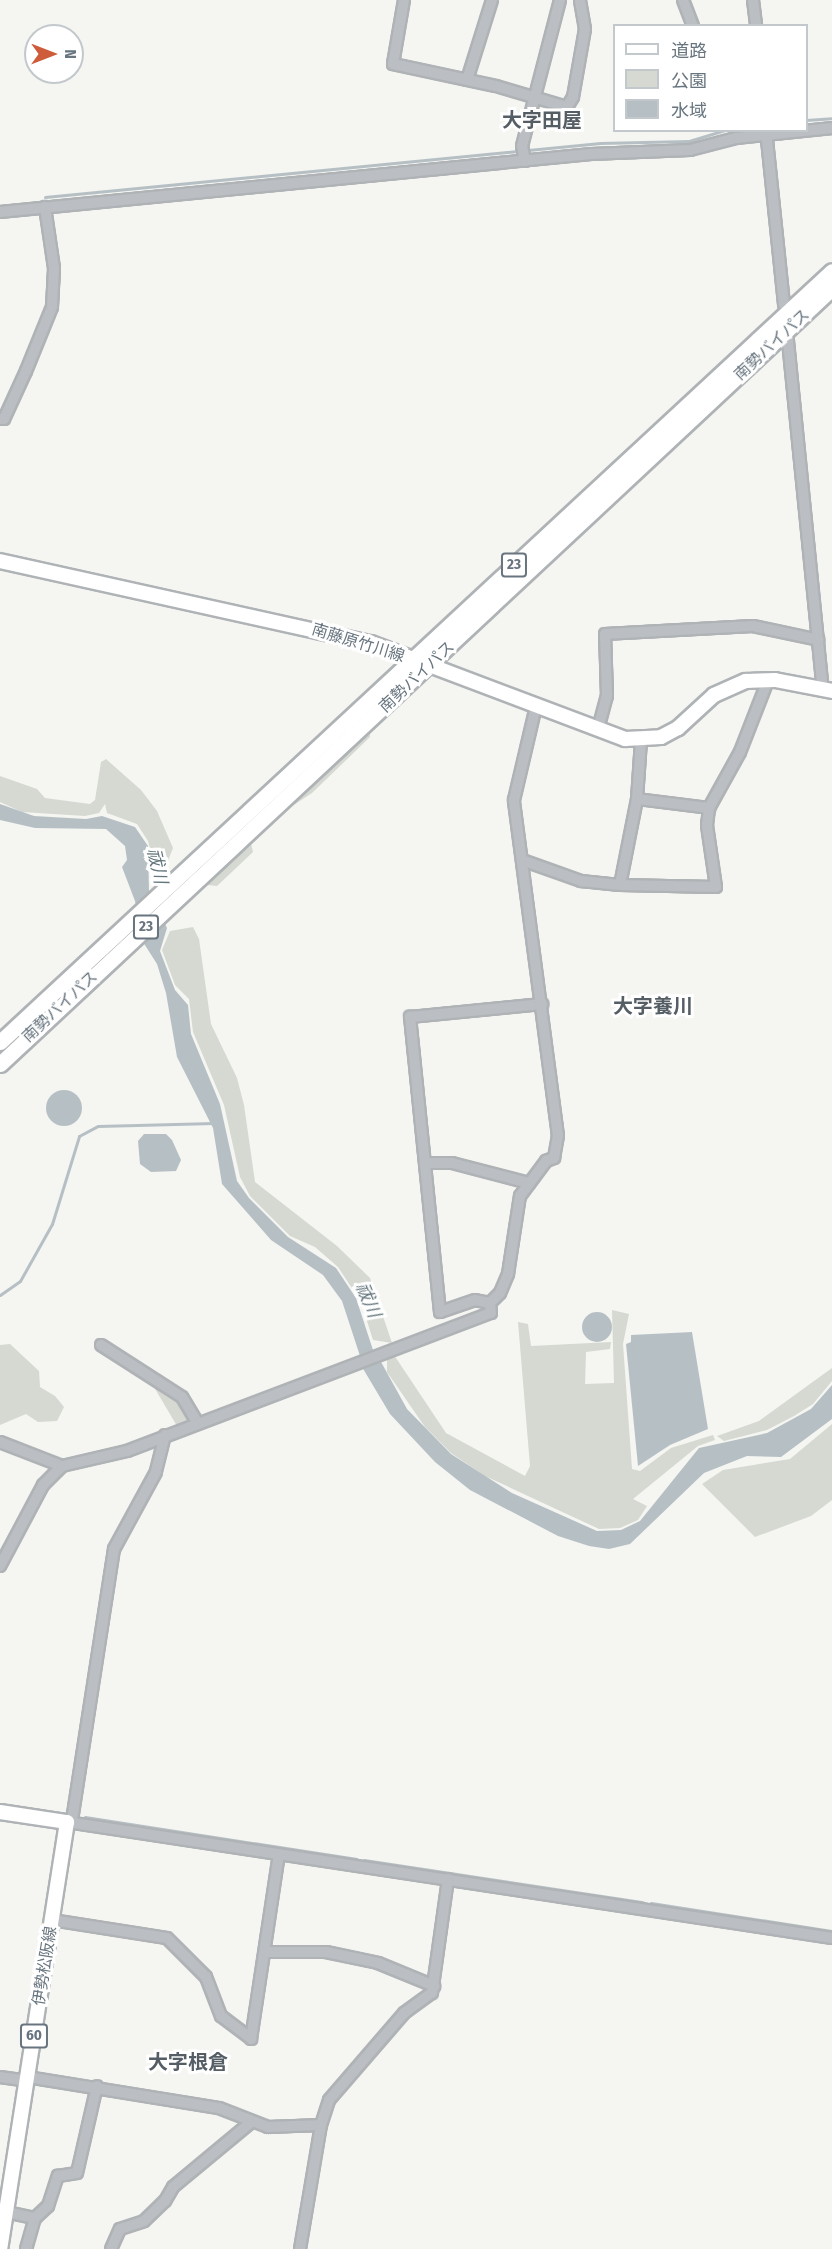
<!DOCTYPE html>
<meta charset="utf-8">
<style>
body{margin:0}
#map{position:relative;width:832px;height:2249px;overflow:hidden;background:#f5f5f2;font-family:"Fira Sans Condensed","Noto Sans JP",sans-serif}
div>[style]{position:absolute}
.green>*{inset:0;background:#d5d9d2}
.water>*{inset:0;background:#b6c0c4}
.round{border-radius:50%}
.stream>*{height:3px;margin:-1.5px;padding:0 1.5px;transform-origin:1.5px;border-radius:1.5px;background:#b6c0c4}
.roads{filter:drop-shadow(2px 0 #afb3b6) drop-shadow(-2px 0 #afb3b6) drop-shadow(0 2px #afb3b6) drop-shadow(0 -2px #afb3b6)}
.minor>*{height:10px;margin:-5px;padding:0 5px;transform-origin:5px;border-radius:5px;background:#bbbec2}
.major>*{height:14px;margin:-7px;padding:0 7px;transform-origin:7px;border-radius:7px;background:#fff}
.highway>*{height:15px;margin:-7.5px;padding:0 7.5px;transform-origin:7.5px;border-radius:7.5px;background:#fff}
span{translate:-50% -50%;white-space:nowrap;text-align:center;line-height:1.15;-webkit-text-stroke:6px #fff;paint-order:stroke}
.shield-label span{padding:2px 4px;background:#fff;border:2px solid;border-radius:4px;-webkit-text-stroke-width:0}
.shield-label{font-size:15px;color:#68757f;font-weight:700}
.street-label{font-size:16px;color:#68757f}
.water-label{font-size:18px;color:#63767c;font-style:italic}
.quarter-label{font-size:20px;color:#555e65;font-weight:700}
.legend{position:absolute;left:613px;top:24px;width:195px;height:108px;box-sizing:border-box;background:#fff;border:2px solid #c3c8cc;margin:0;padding:8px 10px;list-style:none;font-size:18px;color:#68757f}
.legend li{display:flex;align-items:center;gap:12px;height:30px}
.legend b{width:30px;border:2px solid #c3c8cc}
.north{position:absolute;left:24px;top:24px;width:60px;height:60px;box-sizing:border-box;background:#fff;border:2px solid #c3c8cc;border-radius:50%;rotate:90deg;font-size:16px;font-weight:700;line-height:24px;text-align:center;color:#68757f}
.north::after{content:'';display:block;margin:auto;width:21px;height:27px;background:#ce5c3a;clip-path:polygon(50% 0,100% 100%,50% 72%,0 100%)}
</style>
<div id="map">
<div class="green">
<i style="clip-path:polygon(370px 732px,370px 737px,312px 793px,277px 816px)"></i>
<i style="clip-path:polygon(106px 759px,141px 790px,157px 811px,173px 848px,165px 868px,153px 860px,148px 841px,137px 824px,107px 813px,105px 804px,99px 813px,85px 816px,22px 812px,0 802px,0 776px,37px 789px,45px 798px,90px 804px,95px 800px,101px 762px)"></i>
<i style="clip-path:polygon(251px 844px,253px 852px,217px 886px,207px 885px)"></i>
<i style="clip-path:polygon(193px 927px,199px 939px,211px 1024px,237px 1078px,244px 1105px,255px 1182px,337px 1246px,370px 1278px,392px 1343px,373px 1340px,361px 1302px,338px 1267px,315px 1247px,290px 1236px,250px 1196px,240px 1177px,224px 1105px,193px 1032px,189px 999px,175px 985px,162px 950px,170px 931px)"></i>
<i style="clip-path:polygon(612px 1310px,629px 1314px,623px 1344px,632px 1469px,640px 1471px,671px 1448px,713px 1435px,715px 1440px,698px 1446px,633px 1499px,647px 1506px,638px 1520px,620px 1528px,599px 1529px,485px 1476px,451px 1453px,425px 1427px,387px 1372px,387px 1360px,394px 1355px,446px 1433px,525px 1476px,530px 1466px,518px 1322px,528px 1324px,531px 1346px,611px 1342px,610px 1349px,586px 1352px,585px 1384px,614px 1383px)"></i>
<i style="clip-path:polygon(10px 1344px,39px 1371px,40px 1387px,55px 1396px,64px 1407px,57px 1421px,38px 1422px,26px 1414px,0 1425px,0 1345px)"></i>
<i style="clip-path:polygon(832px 1368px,832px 1381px,813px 1404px,794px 1416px,767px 1430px,724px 1441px,717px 1436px,759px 1421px)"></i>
<i style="clip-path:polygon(151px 1382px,180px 1400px,190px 1422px,177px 1426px)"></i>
<i style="clip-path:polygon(832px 1424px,832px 1500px,811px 1516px,755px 1537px,702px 1484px,723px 1470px,790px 1459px)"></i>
</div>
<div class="water">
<i style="clip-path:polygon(0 804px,34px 816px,86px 819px,102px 816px,135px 827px,148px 846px,149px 891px,167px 928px,160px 951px,175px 990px,188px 1005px,191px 1034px,220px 1104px,237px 1181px,249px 1198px,288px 1237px,336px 1268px,356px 1298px,373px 1350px,360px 1356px,342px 1301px,323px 1275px,271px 1240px,222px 1184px,213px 1128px,177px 1057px,166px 993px,157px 964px,143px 942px,135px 901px,122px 867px,127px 860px,125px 846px,106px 829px,35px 828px,0 820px)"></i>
<i class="round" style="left:46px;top:1090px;width:36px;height:36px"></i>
<i style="clip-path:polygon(144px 1134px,166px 1134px,172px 1140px,181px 1160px,176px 1171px,151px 1172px,140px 1164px,138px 1141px)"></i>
<i class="round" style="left:582px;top:1312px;width:30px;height:30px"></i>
<i style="clip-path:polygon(692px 1332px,708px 1429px,670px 1445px,638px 1466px,626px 1344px,631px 1342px,631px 1335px)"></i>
<i style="clip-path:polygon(380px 1360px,407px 1409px,451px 1454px,512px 1493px,597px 1531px,621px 1530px,640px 1521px,699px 1448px,767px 1433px,811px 1409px,832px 1385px,832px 1419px,781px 1457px,747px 1456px,704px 1473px,630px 1544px,609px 1549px,589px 1546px,558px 1536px,470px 1490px,435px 1462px,390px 1414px,362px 1367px)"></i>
</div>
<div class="stream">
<i style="left:806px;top:120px;width:26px;rotate:-4deg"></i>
<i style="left:45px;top:197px;width:558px;rotate:-5.56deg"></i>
<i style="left:600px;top:143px;width:89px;rotate:-1.3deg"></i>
<i style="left:689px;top:141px;width:38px;rotate:-17deg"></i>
<i style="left:0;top:1295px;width:24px;rotate:-35deg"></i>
<i style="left:20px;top:1281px;width:65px;rotate:-60.7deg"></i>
<i style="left:52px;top:1224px;width:92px;rotate:-72.9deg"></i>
<i style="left:79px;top:1136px;width:21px;rotate:-28deg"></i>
<i style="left:98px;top:1126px;width:116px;rotate:-1.5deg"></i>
<i style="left:0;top:1804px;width:67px;rotate:8.6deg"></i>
<i style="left:85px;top:1817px;width:275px;rotate:8.8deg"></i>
<i style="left:364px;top:1860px;width:282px;rotate:8.6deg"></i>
<i style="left:651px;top:1903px;width:183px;rotate:8.8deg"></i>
</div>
<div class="roads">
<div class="minor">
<i style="left:404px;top:0;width:65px;rotate:99.8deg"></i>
<i style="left:393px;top:64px;width:105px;rotate:12.1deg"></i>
<i style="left:496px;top:86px;width:74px;rotate:16.5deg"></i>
<i style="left:567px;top:107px;width:12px;rotate:-59deg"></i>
<i style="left:573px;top:97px;width:69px;rotate:-80deg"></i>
<i style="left:585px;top:29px;width:29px;rotate:-100deg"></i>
<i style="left:683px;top:0;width:28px;rotate:69deg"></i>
<i style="left:753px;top:0;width:26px;rotate:83deg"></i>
<i style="left:467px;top:80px;width:84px;rotate:-72.6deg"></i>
<i style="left:766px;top:130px;width:176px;rotate:84.1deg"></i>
<i style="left:525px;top:161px;width:15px;rotate:-101deg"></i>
<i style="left:522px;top:146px;width:151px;rotate:-75.4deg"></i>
<i style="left:0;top:212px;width:594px;rotate:-5.6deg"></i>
<i style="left:591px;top:154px;width:99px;rotate:-2.3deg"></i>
<i style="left:690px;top:150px;width:48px;rotate:-14.6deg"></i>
<i style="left:736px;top:138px;width:97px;rotate:-5.9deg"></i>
<i style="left:788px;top:341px;width:350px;rotate:84.3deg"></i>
<i style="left:0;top:419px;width:4px"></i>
<i style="left:4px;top:419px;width:53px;rotate:-65.4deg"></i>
<i style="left:26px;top:371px;width:69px;rotate:-67.9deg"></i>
<i style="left:52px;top:307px;width:39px;rotate:-87deg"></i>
<i style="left:54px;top:268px;width:62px;rotate:-98.4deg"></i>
<i style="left:598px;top:729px;width:34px;rotate:-75deg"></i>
<i style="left:607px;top:696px;width:62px;rotate:-91.8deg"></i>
<i style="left:605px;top:634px;width:148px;rotate:-3.1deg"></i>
<i style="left:753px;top:626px;width:67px;rotate:12deg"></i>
<i style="left:637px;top:799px;width:73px;rotate:7.1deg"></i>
<i style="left:522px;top:860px;width:63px;rotate:19.6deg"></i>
<i style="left:581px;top:881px;width:39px;rotate:6deg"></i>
<i style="left:620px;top:885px;width:88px;rotate:-78.8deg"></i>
<i style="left:637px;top:799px;width:59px;rotate:-86.1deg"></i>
<i style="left:620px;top:885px;width:96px;rotate:1.2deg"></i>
<i style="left:716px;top:887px;width:63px;rotate:-98.3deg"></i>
<i style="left:707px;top:825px;width:17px;rotate:-83deg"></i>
<i style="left:709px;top:808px;width:64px;rotate:-61deg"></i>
<i style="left:740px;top:752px;width:77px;rotate:-68.7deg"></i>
<i style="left:425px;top:1163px;width:27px"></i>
<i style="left:452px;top:1163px;width:80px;rotate:14.6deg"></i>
<i style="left:490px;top:1303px;width:15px;rotate:-169deg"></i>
<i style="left:475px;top:1300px;width:37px;rotate:161deg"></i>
<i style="left:440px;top:1312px;width:297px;rotate:-95.8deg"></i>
<i style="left:410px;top:1017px;width:133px;rotate:-5.6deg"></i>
<i style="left:101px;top:1345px;width:96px;rotate:32.7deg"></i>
<i style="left:182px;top:1397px;width:31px;rotate:59deg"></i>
<i style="left:165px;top:1435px;width:38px;rotate:104deg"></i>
<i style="left:156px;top:1472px;width:88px;rotate:118.6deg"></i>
<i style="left:114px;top:1549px;width:273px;rotate:98.8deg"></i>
<i style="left:72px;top:1819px;width:6px;rotate:149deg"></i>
<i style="left:67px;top:1822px;width:774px;rotate:8.62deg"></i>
<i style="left:0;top:1442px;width:66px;rotate:21.2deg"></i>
<i style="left:0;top:1566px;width:92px;rotate:-62deg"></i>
<i style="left:43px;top:1485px;width:27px;rotate:-45deg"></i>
<i style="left:62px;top:1466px;width:67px;rotate:-13deg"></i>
<i style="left:127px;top:1451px;width:389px;rotate:-20.8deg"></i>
<i style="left:491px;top:1313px;width:10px;rotate:-96deg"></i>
<i style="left:490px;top:1303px;width:14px;rotate:-45deg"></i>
<i style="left:500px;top:1293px;width:21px;rotate:-67deg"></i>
<i style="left:508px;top:1274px;width:79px;rotate:-81.3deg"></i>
<i style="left:520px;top:1196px;width:44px;rotate:-53.4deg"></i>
<i style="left:546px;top:1161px;width:9px;rotate:-21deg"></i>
<i style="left:554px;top:1158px;width:22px;rotate:-80deg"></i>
<i style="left:558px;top:1136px;width:339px;rotate:-97.5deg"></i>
<i style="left:514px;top:800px;width:97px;rotate:-76.8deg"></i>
<i style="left:52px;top:1920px;width:116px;rotate:8.9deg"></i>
<i style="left:167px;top:1938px;width:55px;rotate:45deg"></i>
<i style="left:206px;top:1977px;width:42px;rotate:69deg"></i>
<i style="left:221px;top:2016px;width:38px;rotate:37deg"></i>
<i style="left:251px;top:2039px;width:187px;rotate:-81.4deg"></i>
<i style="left:265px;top:1952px;width:61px"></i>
<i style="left:326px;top:1952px;width:53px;rotate:11.9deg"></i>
<i style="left:378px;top:1963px;width:61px;rotate:22.3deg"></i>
<i style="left:0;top:2077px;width:27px;rotate:8deg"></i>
<i style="left:27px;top:2077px;width:194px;rotate:9.2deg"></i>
<i style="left:219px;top:2108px;width:53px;rotate:21.2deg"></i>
<i style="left:268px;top:2127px;width:53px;rotate:-2.2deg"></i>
<i style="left:6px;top:2212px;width:30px;rotate:12deg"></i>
<i style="left:26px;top:2249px;width:32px;rotate:-74deg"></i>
<i style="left:35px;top:2218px;width:18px;rotate:-43deg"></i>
<i style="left:48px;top:2206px;width:32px;rotate:-72deg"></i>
<i style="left:58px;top:2176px;width:19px;rotate:-9deg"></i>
<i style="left:77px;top:2173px;width:89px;rotate:-77.1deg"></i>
<i style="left:111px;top:2249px;width:22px;rotate:-66deg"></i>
<i style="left:120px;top:2229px;width:25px;rotate:-18deg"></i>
<i style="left:144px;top:2221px;width:29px;rotate:-44deg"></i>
<i style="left:165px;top:2201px;width:16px;rotate:-60deg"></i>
<i style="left:173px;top:2187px;width:100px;rotate:-39.7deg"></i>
<i style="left:300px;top:2249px;width:126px;rotate:-80.4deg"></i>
<i style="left:321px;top:2125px;width:26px;rotate:-72deg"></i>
<i style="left:329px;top:2100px;width:115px;rotate:-49.2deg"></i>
<i style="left:404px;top:2013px;width:34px;rotate:-36deg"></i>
<i style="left:432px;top:1993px;width:115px;rotate:-82deg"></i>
</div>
<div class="major">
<i style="left:0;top:561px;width:380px;rotate:12.5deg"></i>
<i style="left:371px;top:643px;width:272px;rotate:20.7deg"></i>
<i style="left:625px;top:739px;width:36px;rotate:-3deg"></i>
<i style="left:661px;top:737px;width:19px;rotate:-28deg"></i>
<i style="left:678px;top:728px;width:49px;rotate:-42.5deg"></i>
<i style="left:714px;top:695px;width:35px;rotate:-24deg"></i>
<i style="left:746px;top:681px;width:29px;rotate:-2deg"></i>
<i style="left:775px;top:680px;width:58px;rotate:10.9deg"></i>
<i style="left:0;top:1812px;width:68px;rotate:8.5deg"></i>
<i style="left:67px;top:1822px;width:432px;rotate:98.9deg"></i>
</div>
<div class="highway">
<i style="left:0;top:1042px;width:1134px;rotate:-42.82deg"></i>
<i style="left:0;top:1064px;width:1138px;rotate:-43.01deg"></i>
</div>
</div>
<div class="shield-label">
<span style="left:514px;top:565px">23</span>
<span style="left:146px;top:927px">23</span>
<span style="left:34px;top:2036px">60</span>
</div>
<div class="street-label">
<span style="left:772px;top:345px;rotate:-43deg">南勢バイパス</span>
<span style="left:358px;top:643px;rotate:17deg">南藤原竹川線</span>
<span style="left:417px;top:677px;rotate:-43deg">南勢バイパス</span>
<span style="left:60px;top:1007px;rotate:-43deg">南勢バイパス</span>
<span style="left:45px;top:1966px;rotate:-81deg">伊勢松阪線</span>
</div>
<div class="water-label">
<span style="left:157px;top:866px;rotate:77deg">祓川</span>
<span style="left:368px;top:1300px;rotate:67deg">祓川</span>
</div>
<div class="quarter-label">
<span style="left:542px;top:120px">大字田屋</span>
<span style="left:653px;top:1006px">大字養川</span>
<span style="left:188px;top:2062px">大字根倉</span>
</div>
<ul class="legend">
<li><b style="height:8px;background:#fff"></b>道路</li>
<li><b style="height:16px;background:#d5d9d2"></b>公園</li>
<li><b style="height:16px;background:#b6c0c4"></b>水域</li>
</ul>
<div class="north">N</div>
</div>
